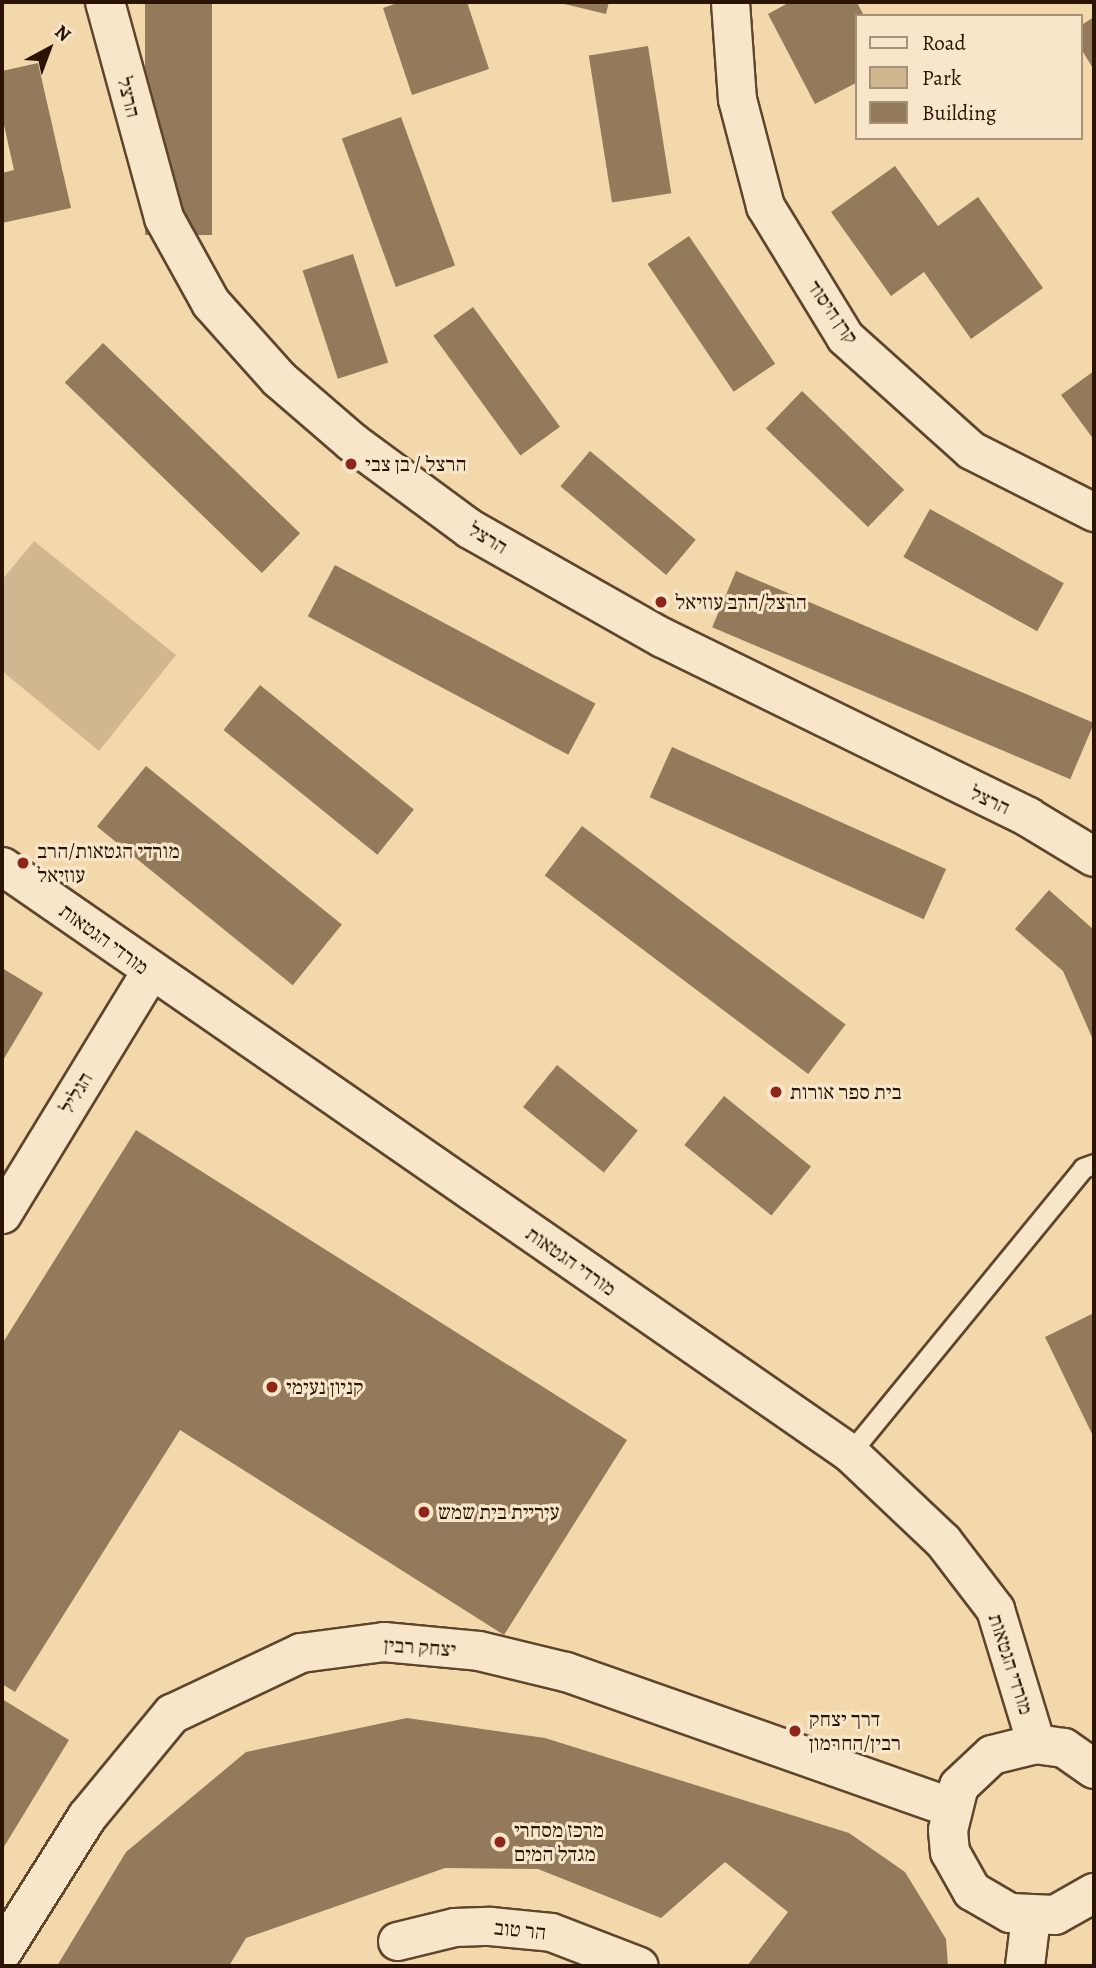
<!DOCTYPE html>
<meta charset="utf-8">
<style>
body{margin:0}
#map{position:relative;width:1096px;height:1968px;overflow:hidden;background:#f3d8ac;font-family:Alegreya,"Frank Ruhl Libre",serif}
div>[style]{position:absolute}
.green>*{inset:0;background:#d1b78f}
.building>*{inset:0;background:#937a5a;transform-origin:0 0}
.roads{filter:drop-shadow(2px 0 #5e452c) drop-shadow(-2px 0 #5e452c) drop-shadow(0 2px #5e452c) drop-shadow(0 -2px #5e452c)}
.service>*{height:19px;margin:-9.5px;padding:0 9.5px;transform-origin:9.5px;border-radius:9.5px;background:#f7e6c9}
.minor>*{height:37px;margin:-18.5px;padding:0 18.5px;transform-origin:18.5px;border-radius:18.5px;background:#f7e6c9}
.tertiary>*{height:38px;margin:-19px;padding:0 19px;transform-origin:19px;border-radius:19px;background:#f7e6c9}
.dots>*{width:19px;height:19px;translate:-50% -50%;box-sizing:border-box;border:4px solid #f7e6c9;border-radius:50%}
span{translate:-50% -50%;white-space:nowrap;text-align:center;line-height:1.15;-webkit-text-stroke:6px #f7e6c9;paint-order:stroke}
.street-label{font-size:21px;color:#2c1402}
.poi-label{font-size:21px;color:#2c1402}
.left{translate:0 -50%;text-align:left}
.frame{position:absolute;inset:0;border:4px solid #2c1402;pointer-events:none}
.legend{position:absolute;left:855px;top:14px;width:228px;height:126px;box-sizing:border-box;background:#f7e6c9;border:2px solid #a69279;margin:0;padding:9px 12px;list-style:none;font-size:21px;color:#2c1402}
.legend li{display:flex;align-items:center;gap:14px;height:35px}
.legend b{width:35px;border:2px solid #a69279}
.north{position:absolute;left:14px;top:14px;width:70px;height:70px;-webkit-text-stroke:5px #f7e6c9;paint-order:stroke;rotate:41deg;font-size:19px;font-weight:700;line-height:28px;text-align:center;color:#2c1402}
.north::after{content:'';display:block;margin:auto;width:24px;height:32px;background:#2c1402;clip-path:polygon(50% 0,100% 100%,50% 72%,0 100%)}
</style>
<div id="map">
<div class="green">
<i style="clip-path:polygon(34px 541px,176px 655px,99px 751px,2px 671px,2px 580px)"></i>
</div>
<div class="building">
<i style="left:145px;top:2px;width:67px;height:233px"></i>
<i style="clip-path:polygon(400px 2px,467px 2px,489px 69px,412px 95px,383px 8px)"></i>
<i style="clip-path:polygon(556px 2px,609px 2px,606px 14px)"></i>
<i style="clip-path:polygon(790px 2px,857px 2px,864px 16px,856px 16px,856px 83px,815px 104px,768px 14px)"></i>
<i style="clip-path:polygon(1094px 17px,1094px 70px,1080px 47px,1080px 26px)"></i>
<i style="left:648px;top:46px;width:149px;height:60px;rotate:81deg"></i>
<i style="clip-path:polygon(38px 63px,71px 208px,2px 223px,2px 173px,14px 170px,2px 116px,2px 71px)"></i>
<i style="left:401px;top:117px;width:158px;height:63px;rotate:70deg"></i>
<i style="clip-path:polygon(895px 166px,938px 226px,978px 197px,1043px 288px,971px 339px,924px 272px,891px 296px,831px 212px)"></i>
<i style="left:689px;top:236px;width:154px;height:50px;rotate:56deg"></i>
<i style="left:353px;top:254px;width:114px;height:53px;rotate:72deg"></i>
<i style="left:473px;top:307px;width:148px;height:49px;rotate:54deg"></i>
<i style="left:103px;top:343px;width:274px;height:55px;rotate:44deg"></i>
<i style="clip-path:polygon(1094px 371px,1094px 440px,1061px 395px)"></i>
<i style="left:802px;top:391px;width:142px;height:52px;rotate:44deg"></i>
<i style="left:590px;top:451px;width:138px;height:46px;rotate:40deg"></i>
<i style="left:930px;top:509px;width:153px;height:55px;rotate:29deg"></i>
<i style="left:335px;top:565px;width:295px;height:58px;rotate:28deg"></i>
<i style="left:736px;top:571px;width:389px;height:61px;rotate:23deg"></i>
<i style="left:260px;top:685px;width:198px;height:58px;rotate:39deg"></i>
<i style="left:672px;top:747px;width:300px;height:55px;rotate:24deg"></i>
<i style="left:146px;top:766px;width:252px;height:78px;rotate:39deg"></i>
<i style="left:582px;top:826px;width:330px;height:62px;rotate:37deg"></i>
<i style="clip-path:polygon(1049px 890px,1094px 930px,1094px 1042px,1063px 971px,1015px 929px)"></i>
<i style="clip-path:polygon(2px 968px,43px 993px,2px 1062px)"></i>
<i style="left:557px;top:1065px;width:104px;height:54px;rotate:39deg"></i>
<i style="left:724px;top:1096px;width:112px;height:63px;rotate:39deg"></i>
<i style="clip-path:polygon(136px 1130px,627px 1440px,504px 1635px,180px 1430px,15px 1692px,2px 1684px,2px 1344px)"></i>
<i style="clip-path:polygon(1094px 1313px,1094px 1438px,1045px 1337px)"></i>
<i style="clip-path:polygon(2px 1699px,69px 1740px,2px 1850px)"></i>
<i style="clip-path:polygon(407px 1718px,545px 1738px,849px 1833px,905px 1872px,946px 1939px,948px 1966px,747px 1966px,788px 1912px,725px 1862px,661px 1918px,538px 1869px,445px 1868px,246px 1938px,229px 1966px,57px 1966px,126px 1852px,246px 1752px)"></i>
</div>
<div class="roads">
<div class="service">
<i style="left:850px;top:1453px;width:368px;rotate:-50.7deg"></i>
<i style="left:1083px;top:1168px;width:12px;rotate:-20deg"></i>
</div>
<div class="minor">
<i style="left:730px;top:2px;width:97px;rotate:85.9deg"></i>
<i style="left:737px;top:99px;width:111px;rotate:75.3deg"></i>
<i style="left:765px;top:206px;width:153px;rotate:58.6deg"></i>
<i style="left:845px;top:337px;width:169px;rotate:41.9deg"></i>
<i style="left:971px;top:450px;width:138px;rotate:26.8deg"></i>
<i style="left:2px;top:866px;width:1031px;rotate:34.69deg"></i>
<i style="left:850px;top:1453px;width:128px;rotate:43.4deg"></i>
<i style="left:943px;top:1541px;width:86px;rotate:52.6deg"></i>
<i style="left:995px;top:1609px;width:141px;rotate:73.1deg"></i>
<i style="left:2px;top:1214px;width:284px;rotate:-58.6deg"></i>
<i style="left:397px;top:1941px;width:59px;rotate:-13.8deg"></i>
<i style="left:454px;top:1927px;width:36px;rotate:-2deg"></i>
<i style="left:490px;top:1926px;width:61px;rotate:5.6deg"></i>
<i style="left:551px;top:1932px;width:94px;rotate:21.1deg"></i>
</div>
<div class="tertiary">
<i style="left:105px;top:2px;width:224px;rotate:74.7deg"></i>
<i style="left:164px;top:218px;width:97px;rotate:61.1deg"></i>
<i style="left:211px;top:303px;width:102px;rotate:48.2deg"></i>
<i style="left:279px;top:379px;width:96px;rotate:40.8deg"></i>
<i style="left:352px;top:442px;width:147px;rotate:36.4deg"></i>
<i style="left:470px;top:529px;width:222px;rotate:29.5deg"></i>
<i style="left:663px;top:638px;width:407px;rotate:26.1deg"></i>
<i style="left:1028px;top:817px;width:77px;rotate:31.2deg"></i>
<i style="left:1094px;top:1769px;width:37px;rotate:-145deg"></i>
<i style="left:1064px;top:1748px;width:28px;rotate:-172deg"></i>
<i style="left:1036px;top:1744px;width:45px;rotate:166deg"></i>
<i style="left:992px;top:1755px;width:45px;rotate:136.8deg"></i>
<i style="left:959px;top:1786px;width:45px;rotate:104deg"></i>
<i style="left:948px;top:1830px;width:22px;rotate:85deg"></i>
<i style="left:950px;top:1852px;width:45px;rotate:60.6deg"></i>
<i style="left:972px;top:1891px;width:44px;rotate:30.1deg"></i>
<i style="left:1010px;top:1913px;width:45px;rotate:2.5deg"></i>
<i style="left:1055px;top:1915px;width:45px;rotate:-29.4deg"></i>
<i style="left:2px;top:1952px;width:160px;rotate:-57.8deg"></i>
<i style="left:87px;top:1817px;width:134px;rotate:-50.5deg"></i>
<i style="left:172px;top:1714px;width:143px;rotate:-25.3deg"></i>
<i style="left:301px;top:1653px;width:84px;rotate:-7.5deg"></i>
<i style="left:384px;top:1642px;width:95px;rotate:5.4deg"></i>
<i style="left:479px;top:1651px;width:89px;rotate:13.6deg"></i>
<i style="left:566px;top:1672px;width:407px;rotate:19.4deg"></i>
<i style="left:1025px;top:1966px;width:49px;rotate:-83deg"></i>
</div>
</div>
<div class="dots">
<i style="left:351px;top:464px;background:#8f2418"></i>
<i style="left:661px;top:602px;background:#8f2418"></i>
<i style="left:23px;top:863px;background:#8f2418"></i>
<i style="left:776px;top:1092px;background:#8f2418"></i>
<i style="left:272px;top:1387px;background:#8f2418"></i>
<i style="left:424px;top:1512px;background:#8f2418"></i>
<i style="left:795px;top:1731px;background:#8f2418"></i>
<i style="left:500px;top:1842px;background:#8f2418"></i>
</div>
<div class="street-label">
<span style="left:129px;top:97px;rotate:76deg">הרצל</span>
<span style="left:833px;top:312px;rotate:55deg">קרן היסוד</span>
<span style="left:488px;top:538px;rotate:31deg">הרצל</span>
<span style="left:990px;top:800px;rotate:25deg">הרצל</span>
<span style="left:104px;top:939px;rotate:36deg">מורדי הגטאות</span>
<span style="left:76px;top:1093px;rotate:-59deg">הגליל</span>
<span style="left:571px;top:1261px;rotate:35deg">מורדי הגטאות</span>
<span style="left:420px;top:1647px;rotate:4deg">יצחק רבין</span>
<span style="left:1011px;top:1664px;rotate:72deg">מורדי הגטאות</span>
<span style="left:520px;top:1930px;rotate:6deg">הר טוב</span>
</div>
<div class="poi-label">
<span class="left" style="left:365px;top:464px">הרצל / בן צבי</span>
<span class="left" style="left:675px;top:602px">הרצל/הרב עוזיאל</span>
<span class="left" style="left:37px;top:863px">מורדי הגטאות/הרב<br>עוזיאל</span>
<span class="left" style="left:790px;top:1092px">בית ספר אורות</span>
<span class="left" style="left:286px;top:1387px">קניון נעימי</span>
<span class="left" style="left:438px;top:1512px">עיריית בית שמש</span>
<span class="left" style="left:809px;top:1731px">דרך יצחק<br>רבין/החרמון</span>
<span class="left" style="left:514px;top:1842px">מרכז מסחרי<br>מגדל המים</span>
</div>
<div class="frame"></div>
<ul class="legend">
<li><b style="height:9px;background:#f7e6c9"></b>Road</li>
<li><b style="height:19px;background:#d1b78f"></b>Park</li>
<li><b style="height:19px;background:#937a5a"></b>Building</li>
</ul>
<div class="north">N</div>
</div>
